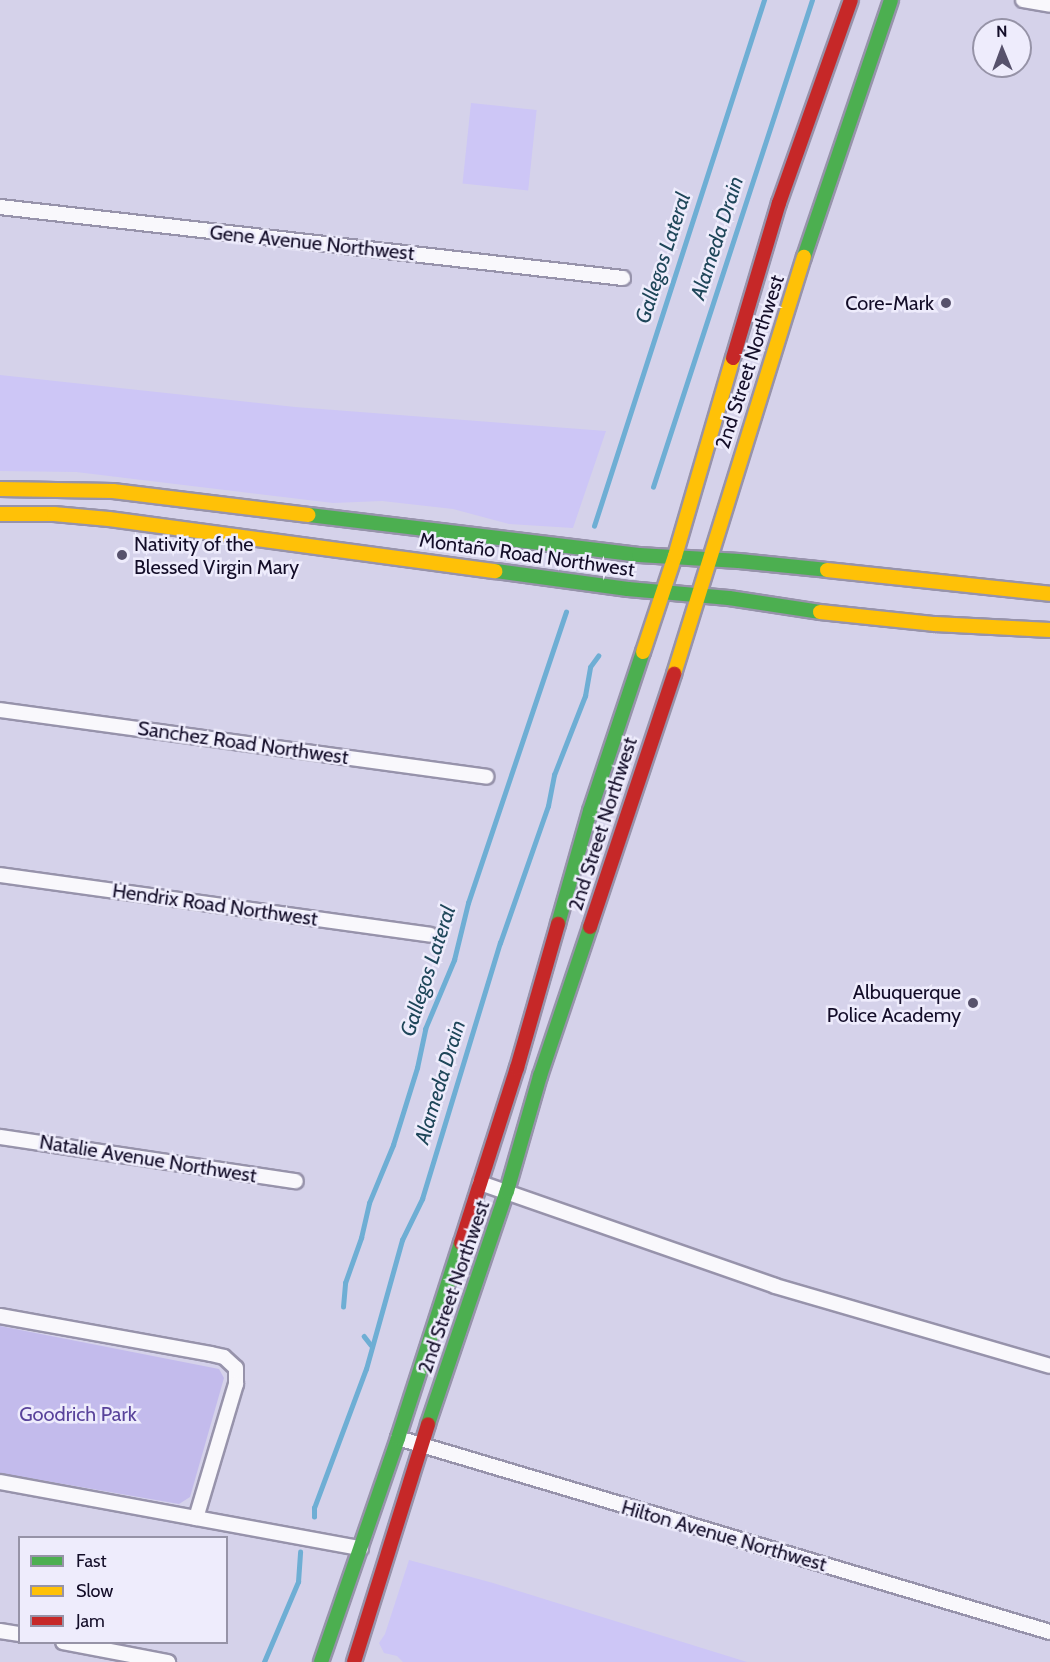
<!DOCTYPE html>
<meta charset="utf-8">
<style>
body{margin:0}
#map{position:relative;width:1050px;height:1662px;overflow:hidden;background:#d5d2ea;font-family:Cabin,sans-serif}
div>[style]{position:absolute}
.built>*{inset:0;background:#cdc6f6;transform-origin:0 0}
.green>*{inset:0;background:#c3bbec}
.stream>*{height:4.5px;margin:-2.25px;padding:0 2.25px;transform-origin:2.25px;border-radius:2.25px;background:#6eaed4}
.roads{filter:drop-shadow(2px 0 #9793ab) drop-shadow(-2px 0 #9793ab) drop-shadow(0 2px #9793ab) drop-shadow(0 -2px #9793ab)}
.street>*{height:14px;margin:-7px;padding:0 7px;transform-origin:7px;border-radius:7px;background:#f9f8fc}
.fast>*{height:14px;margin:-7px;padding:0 7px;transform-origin:7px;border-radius:7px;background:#4caf50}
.slow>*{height:14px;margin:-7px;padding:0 7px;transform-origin:7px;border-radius:7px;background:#ffc107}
.jam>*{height:14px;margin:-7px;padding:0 7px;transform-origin:7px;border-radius:7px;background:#c62828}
.dots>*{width:16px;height:16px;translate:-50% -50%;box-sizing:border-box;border:3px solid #eeecfc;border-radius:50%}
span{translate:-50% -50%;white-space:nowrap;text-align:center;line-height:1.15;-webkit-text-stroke:5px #eeecfc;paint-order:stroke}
.street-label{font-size:20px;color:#130d28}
.poi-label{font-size:20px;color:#130d28}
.right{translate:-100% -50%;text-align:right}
.left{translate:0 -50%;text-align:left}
.park-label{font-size:20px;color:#59439b}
.water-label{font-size:21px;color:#1e4659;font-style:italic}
.legend{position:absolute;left:18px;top:1536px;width:210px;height:108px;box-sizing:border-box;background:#eeecfc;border:2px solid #9693a7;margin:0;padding:8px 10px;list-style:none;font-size:18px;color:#130d28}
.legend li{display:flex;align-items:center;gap:12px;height:30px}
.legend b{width:30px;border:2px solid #9693a7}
.north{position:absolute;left:972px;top:18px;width:60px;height:60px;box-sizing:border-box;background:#eeecfc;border:2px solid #9693a7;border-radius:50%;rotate:359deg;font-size:16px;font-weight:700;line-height:24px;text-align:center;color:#130d28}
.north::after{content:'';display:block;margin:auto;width:21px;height:27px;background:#57526c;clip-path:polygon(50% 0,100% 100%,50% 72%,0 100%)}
</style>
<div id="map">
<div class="built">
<i style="left:471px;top:103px;width:66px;height:81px;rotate:6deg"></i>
<i style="clip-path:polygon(0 375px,295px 407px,606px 431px,573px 528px,509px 524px,453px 509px,382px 501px,333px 503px,76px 472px,0 471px)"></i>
<i style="clip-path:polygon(409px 1560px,493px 1583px,747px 1662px,403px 1662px,397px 1656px,384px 1653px,379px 1643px,385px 1634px)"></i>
</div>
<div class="green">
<i style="clip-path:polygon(0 1326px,219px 1369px,224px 1378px,190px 1497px,179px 1504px,0 1473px)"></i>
</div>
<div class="stream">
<i style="left:653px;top:487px;width:512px;rotate:-71.92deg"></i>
<i style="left:594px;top:526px;width:553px;rotate:-72.09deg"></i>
<i style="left:343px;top:1307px;width:24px;rotate:-85deg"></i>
<i style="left:345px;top:1283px;width:48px;rotate:-70.4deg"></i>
<i style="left:361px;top:1238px;width:36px;rotate:-77deg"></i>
<i style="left:369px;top:1203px;width:63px;rotate:-67.5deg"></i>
<i style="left:393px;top:1145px;width:81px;rotate:-72.7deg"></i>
<i style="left:417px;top:1068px;width:40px;rotate:-78deg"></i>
<i style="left:425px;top:1029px;width:75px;rotate:-67.2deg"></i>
<i style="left:454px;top:960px;width:59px;rotate:-76.2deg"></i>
<i style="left:468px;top:903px;width:307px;rotate:-71.4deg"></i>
<i style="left:364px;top:1336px;width:11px;rotate:52deg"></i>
<i style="left:314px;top:1517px;width:9px;rotate:-90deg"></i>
<i style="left:314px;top:1508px;width:148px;rotate:-69.5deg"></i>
<i style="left:366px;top:1369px;width:134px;rotate:-74.4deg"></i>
<i style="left:402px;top:1240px;width:46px;rotate:-64deg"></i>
<i style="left:422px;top:1199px;width:268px;rotate:-73.1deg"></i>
<i style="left:500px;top:943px;width:145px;rotate:-70.7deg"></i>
<i style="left:548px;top:806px;width:32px;rotate:-79deg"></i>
<i style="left:554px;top:775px;width:85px;rotate:-68.6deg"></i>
<i style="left:585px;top:696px;width:29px;rotate:-80deg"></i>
<i style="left:590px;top:667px;width:14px;rotate:-54deg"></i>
<i style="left:264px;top:1662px;width:87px;rotate:-67deg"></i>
<i style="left:298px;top:1582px;width:30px;rotate:-86deg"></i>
</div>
<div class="roads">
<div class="street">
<i style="left:1023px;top:0;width:27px;rotate:10deg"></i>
<i style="left:0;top:207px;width:627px;rotate:6.5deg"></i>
<i style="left:0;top:710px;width:491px;rotate:7.8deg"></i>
<i style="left:0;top:875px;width:434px;rotate:7.9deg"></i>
<i style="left:0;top:1137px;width:299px;rotate:8.5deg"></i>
<i style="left:480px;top:1183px;width:312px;rotate:19.2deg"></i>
<i style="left:775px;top:1286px;width:286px;rotate:16.2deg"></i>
<i style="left:0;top:1316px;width:214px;rotate:10.2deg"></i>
<i style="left:211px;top:1354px;width:13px;rotate:13deg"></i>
<i style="left:224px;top:1357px;width:16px;rotate:43deg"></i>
<i style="left:236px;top:1368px;width:16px;rotate:90deg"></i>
<i style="left:236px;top:1384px;width:140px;rotate:106.6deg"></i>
<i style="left:398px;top:1438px;width:680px;rotate:16.57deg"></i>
<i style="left:0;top:1482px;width:367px;rotate:10.4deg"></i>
<i style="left:0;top:1631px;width:20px;rotate:9deg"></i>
<i style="left:63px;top:1642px;width:107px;rotate:10.8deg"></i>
</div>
<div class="fast">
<i style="left:804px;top:257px;width:271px;rotate:-71.3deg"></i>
<i style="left:309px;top:515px;width:332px;rotate:6.9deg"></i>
<i style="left:639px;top:555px;width:100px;rotate:3.4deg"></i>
<i style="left:739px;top:561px;width:88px;rotate:5.8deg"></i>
<i style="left:496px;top:571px;width:133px;rotate:7.8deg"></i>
<i style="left:628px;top:589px;width:101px;rotate:5.1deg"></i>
<i style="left:729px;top:598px;width:92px;rotate:8.7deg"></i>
<i style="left:558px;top:924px;width:117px;rotate:-74.2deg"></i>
<i style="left:590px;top:811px;width:168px;rotate:-71.6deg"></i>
<i style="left:428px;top:1424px;width:246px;rotate:-71.3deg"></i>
<i style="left:507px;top:1191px;width:120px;rotate:-74deg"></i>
<i style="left:540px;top:1076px;width:157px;rotate:-71.4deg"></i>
<i style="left:321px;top:1662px;width:237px;rotate:-71deg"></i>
<i style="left:398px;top:1438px;width:205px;rotate:-72.1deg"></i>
</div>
<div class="slow">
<i style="left:0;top:489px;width:113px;rotate:1deg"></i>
<i style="left:113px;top:491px;width:197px;rotate:7deg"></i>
<i style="left:0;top:514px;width:54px"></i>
<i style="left:54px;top:514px;width:55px;rotate:5.2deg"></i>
<i style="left:109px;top:519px;width:390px;rotate:7.7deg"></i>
<i style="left:827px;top:570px;width:224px;rotate:6.1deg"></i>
<i style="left:820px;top:612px;width:116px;rotate:6deg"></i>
<i style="left:935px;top:624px;width:115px;rotate:3deg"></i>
<i style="left:643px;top:652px;width:101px;rotate:-71.6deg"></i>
<i style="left:675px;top:556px;width:206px;rotate:-73.7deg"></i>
<i style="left:674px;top:674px;width:437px;rotate:-72.7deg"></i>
</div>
<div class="jam">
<i style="left:733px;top:358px;width:162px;rotate:-73.5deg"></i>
<i style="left:779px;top:203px;width:215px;rotate:-70.5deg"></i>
<i style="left:590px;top:927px;width:267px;rotate:-71.6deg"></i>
<i style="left:461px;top:1243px;width:184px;rotate:-72.3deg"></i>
<i style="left:517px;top:1068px;width:150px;rotate:-74.1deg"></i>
<i style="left:354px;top:1662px;width:249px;rotate:-72.7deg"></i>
</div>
</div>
<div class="dots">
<i style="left:946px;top:303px;background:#57526c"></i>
<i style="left:122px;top:555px;background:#57526c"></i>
<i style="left:973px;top:1003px;background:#57526c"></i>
</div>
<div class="street-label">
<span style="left:312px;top:243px;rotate:6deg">Gene Avenue Northwest</span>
<span style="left:750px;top:362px;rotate:-72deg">2nd Street Northwest</span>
<span style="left:527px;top:555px;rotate:8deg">Montaño Road Northwest</span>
<span style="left:243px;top:743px;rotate:8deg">Sanchez Road Northwest</span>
<span style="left:603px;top:824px;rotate:-72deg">2nd Street Northwest</span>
<span style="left:215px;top:905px;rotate:8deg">Hendrix Road Northwest</span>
<span style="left:148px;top:1159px;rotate:9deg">Natalie Avenue Northwest</span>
<span style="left:454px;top:1287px;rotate:-71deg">2nd Street Northwest</span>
<span style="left:724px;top:1536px;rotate:16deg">Hilton Avenue Northwest</span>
</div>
<div class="poi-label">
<span class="right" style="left:934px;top:303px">Core-Mark</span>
<span class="left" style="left:134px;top:556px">Nativity of the<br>Blessed Virgin Mary</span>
<span class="right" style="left:961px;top:1004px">Albuquerque<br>Police Academy</span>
</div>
<div class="park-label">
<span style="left:78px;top:1414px">Goodrich Park</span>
</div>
<div class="water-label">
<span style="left:717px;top:238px;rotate:-72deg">Alameda Drain</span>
<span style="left:663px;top:258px;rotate:-72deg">Gallegos Lateral</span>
<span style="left:428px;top:971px;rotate:-72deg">Gallegos Lateral</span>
<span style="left:440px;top:1082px;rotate:-73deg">Alameda Drain</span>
</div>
<ul class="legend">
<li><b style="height:8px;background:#4caf50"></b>Fast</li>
<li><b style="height:8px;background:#ffc107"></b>Slow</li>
<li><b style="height:8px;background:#c62828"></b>Jam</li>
</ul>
<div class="north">N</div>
</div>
